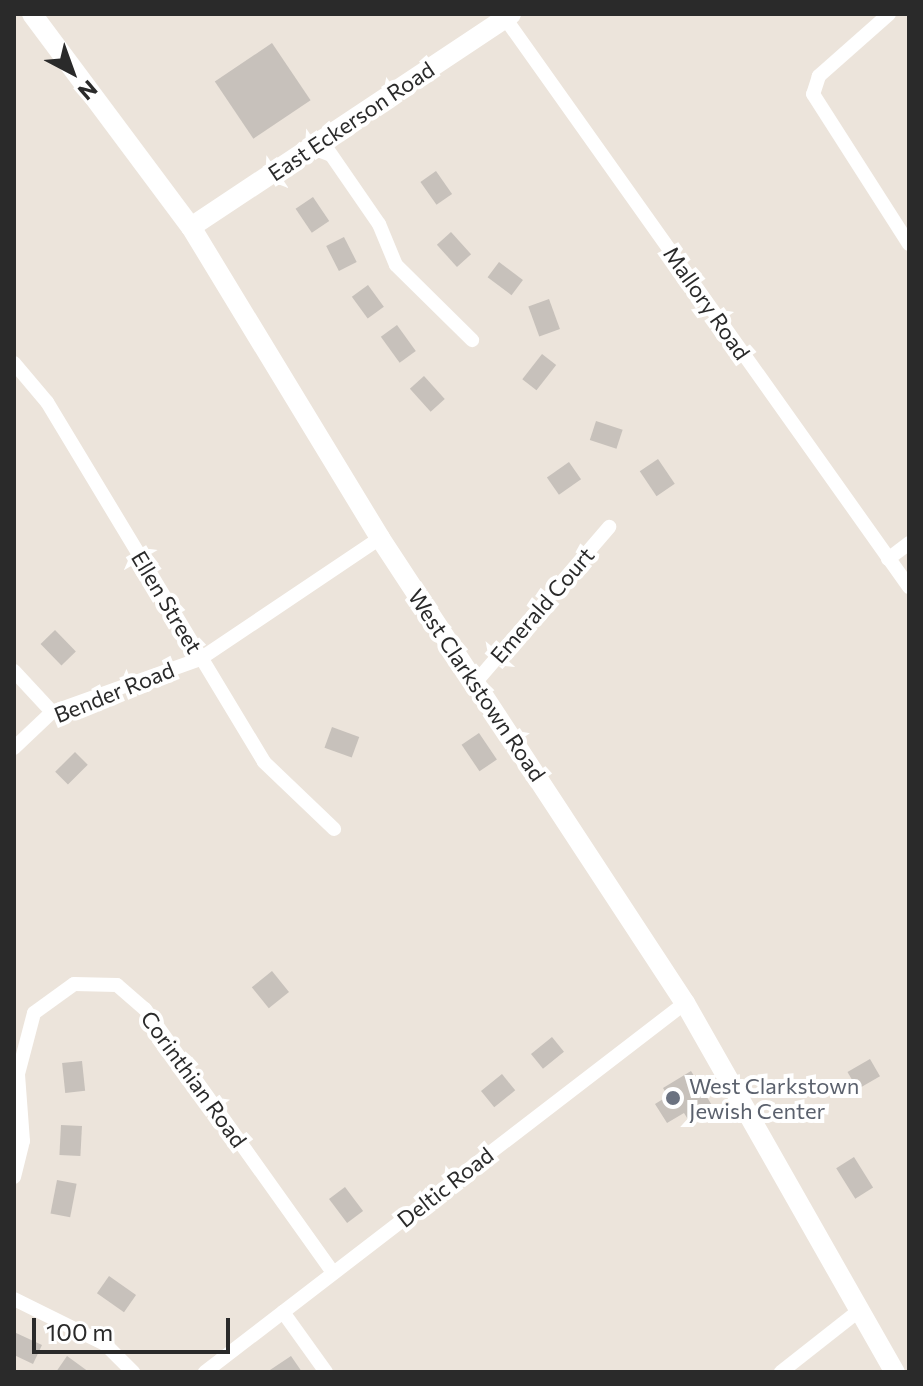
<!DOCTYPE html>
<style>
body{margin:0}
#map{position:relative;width:923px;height:1386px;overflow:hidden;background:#ece4db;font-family:Commissioner,sans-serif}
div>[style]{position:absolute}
.building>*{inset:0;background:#c7c1bb;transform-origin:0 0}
.street>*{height:14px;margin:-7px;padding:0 7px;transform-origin:7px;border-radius:7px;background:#fff}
.secondary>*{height:20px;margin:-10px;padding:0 10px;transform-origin:10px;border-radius:10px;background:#fff}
.dots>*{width:22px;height:22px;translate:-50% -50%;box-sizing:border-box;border:4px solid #fff;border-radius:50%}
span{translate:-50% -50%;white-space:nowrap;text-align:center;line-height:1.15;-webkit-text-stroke:8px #fff;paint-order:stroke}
.street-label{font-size:22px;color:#2a2a2a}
.worship-label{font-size:22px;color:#5b616d}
.left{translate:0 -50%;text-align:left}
.frame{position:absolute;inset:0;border:16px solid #2a2a2a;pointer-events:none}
.north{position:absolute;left:32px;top:32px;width:80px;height:80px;-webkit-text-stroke:6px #fff;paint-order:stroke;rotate:139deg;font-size:22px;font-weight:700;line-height:32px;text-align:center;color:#2a2a2a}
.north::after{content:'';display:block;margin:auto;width:28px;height:36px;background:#2a2a2a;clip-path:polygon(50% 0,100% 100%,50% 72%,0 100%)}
.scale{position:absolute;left:32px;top:1318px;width:198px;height:36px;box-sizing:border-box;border:4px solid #2a2a2a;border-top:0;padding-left:10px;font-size:24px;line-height:28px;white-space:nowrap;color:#2a2a2a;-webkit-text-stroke:6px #fff;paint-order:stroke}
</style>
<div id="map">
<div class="building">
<i style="left:272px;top:43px;width:69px;height:69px;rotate:56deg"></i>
<i style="left:436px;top:171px;width:28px;height:19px;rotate:55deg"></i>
<i style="left:313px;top:197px;width:29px;height:21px;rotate:56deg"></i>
<i style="left:451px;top:232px;width:30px;height:19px;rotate:48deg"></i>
<i style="left:344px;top:237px;width:28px;height:20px;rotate:63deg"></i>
<i style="left:499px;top:262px;width:30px;height:19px;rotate:37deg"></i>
<i style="left:368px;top:285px;width:27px;height:20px;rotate:54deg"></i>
<i style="left:549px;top:299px;width:32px;height:22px;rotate:70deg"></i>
<i style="left:397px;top:325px;width:32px;height:20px;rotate:54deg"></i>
<i style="left:542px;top:354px;width:18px;height:32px;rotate:38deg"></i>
<i style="left:424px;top:376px;width:31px;height:19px;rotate:48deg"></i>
<i style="left:596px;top:421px;width:28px;height:20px;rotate:18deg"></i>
<i style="left:658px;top:459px;width:30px;height:22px;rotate:56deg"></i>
<i style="left:569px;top:462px;width:21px;height:27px;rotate:55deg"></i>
<i style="left:55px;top:630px;width:30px;height:20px;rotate:46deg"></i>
<i style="left:332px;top:727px;width:29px;height:22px;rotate:20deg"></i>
<i style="left:479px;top:733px;width:32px;height:21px;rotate:56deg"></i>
<i style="left:75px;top:752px;width:18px;height:28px;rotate:45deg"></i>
<i style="left:272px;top:971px;width:27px;height:26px;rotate:51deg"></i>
<i style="left:552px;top:1037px;width:19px;height:27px;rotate:51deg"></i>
<i style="left:870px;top:1059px;width:20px;height:26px;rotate:60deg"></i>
<i style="left:82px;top:1061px;width:30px;height:20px;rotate:84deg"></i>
<i style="clip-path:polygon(691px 1071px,713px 1107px,689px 1121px,684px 1113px,667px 1123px,655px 1104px,668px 1096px,663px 1088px)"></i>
<i style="left:502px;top:1074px;width:21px;height:27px;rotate:51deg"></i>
<i style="left:61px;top:1125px;width:21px;height:30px;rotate:3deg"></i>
<i style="left:854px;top:1157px;width:36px;height:21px;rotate:58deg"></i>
<i style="left:57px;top:1180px;width:20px;height:34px;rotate:11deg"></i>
<i style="left:345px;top:1187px;width:30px;height:20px;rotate:53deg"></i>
<i style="left:109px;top:1276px;width:33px;height:21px;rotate:35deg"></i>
<i style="clip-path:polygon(14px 1332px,42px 1345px,33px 1364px,14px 1355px)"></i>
<i style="clip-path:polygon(67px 1356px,89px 1372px,56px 1372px)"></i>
<i style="clip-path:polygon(291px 1356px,302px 1372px,267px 1372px)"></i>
</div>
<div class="street">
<i style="left:889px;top:14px;width:94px;rotate:138.5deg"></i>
<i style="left:819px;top:76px;width:19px;rotate:108deg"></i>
<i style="left:813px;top:94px;width:178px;rotate:57.4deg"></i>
<i style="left:505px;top:18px;width:698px;rotate:54.62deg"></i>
<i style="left:321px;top:140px;width:102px;rotate:55.4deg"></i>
<i style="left:379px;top:224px;width:44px;rotate:67.5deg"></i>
<i style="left:396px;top:265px;width:107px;rotate:44.6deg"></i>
<i style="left:14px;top:363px;width:51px;rotate:49.8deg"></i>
<i style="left:47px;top:402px;width:420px;rotate:58.9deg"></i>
<i style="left:264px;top:762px;width:97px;rotate:43.7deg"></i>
<i style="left:888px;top:559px;width:26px;rotate:-37deg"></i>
<i style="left:14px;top:671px;width:56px;rotate:47.2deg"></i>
<i style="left:475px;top:683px;width:206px;rotate:-49.3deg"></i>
<i style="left:14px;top:748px;width:52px;rotate:-43.5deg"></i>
<i style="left:52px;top:712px;width:157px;rotate:-19.7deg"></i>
<i style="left:200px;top:659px;width:217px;rotate:-33.9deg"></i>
<i style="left:14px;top:1177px;width:37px;rotate:-76deg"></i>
<i style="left:23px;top:1141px;width:67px;rotate:-94.3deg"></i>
<i style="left:18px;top:1074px;width:63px;rotate:-75.3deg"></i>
<i style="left:34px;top:1013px;width:49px;rotate:-35.9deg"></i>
<i style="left:74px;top:984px;width:43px;rotate:1.3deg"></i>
<i style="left:117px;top:985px;width:37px;rotate:41deg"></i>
<i style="left:145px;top:1009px;width:324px;rotate:54.5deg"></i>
<i style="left:14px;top:1299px;width:102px;rotate:26.3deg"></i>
<i style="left:105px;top:1344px;width:40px;rotate:45deg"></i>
<i style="left:283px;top:1312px;width:74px;rotate:54.4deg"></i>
<i style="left:205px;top:1372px;width:605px;rotate:-37.55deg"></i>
<i style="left:781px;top:1372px;width:95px;rotate:-38.2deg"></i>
</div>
<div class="secondary">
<i style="left:32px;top:14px;width:266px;rotate:53.3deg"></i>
<i style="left:191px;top:227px;width:364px;rotate:58.7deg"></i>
<i style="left:380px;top:538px;width:556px;rotate:56.74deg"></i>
<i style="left:685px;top:1003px;width:425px;rotate:60.4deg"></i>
<i style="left:191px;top:227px;width:384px;rotate:-33.6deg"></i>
</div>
<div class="dots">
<i style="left:673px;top:1098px;background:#6b7280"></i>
</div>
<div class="street-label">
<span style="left:351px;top:121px;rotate:-34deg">East Eckerson Road</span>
<span style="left:707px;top:303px;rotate:55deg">Mallory Road</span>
<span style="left:167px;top:602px;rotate:59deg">Ellen Street</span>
<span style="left:542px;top:605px;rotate:-49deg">Emerald Court</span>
<span style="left:477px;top:685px;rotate:56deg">West Clarkstown Road</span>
<span style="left:114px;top:692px;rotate:-22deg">Bender Road</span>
<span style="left:194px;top:1079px;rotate:54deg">Corinthian Road</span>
<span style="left:445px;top:1187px;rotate:-38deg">Deltic Road</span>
</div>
<div class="worship-label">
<span class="left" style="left:689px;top:1098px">West Clarkstown<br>Jewish Center</span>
</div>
<div class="frame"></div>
<div class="north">N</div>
<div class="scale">100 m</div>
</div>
